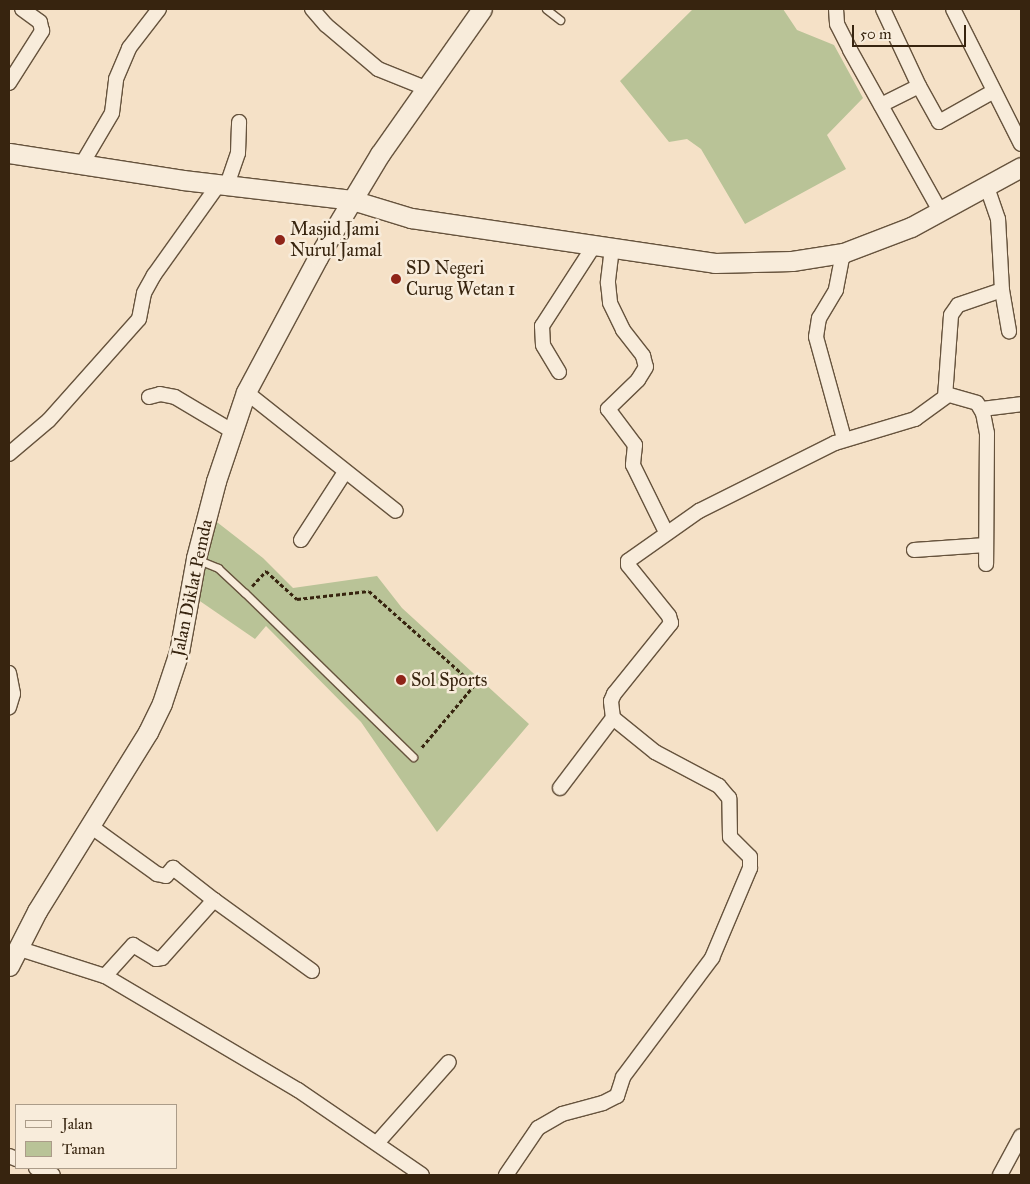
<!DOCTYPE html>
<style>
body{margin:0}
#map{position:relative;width:1030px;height:1184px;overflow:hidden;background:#f5e1c7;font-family:"IM FELL Great Primer",serif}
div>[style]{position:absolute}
.green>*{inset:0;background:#b9c397}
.path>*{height:2.5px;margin-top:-1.25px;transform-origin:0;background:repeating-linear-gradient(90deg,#37240f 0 4px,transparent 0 6.5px)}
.roads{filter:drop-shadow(1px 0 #66533d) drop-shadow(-1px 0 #66533d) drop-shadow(0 1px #66533d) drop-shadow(0 -1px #66533d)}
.lane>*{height:7px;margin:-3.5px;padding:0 3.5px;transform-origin:3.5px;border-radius:3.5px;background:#f8ecdb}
.street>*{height:14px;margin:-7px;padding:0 7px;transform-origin:7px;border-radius:7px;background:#f8ecdb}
.secondary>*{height:19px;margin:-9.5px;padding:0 9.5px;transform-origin:9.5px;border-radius:9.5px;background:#f8ecdb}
.dots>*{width:14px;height:14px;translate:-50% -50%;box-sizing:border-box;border:2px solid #f8ecdb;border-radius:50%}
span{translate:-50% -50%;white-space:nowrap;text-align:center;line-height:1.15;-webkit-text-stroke:5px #f8ecdb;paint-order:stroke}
.poi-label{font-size:18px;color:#37240f}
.left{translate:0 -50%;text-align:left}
.street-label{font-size:18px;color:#37240f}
.frame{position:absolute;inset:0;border:10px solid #37240f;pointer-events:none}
.legend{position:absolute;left:15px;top:1104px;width:162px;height:65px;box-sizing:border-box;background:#f8ecdb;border:1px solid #ab9c89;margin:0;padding:6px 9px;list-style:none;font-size:15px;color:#37240f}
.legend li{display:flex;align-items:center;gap:10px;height:25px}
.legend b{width:25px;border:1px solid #ab9c89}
.scale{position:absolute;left:852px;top:25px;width:114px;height:22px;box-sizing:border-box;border:2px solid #37240f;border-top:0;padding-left:6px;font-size:15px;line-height:18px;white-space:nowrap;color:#37240f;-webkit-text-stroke:4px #f8ecdb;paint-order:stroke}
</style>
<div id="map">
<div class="green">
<i style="clip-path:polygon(693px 9px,783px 9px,797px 30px,834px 45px,863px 98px,827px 135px,846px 169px,745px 224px,701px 149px,687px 139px,669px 142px,620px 81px)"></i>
<i style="clip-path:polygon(213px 519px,263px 558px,293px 588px,377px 576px,402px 608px,529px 724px,437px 832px,361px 722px,266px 626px,255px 639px,194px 597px)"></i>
</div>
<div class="path">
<i style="left:252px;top:586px;width:21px;rotate:-47deg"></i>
<i style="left:266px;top:571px;width:42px;rotate:42.1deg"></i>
<i style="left:297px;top:599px;width:72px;rotate:-6.3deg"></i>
<i style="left:369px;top:591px;width:142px;rotate:41.6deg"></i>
<i style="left:475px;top:685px;width:84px;rotate:130.2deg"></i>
</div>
<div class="roads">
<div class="lane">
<i style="left:546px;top:9px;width:18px;rotate:38deg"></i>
<i style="left:196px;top:559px;width:24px;rotate:22deg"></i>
<i style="left:218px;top:568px;width:37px;rotate:43deg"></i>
<i style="left:245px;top:593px;width:235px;rotate:44.3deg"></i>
</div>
<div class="street">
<i style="left:312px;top:9px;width:21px;rotate:49deg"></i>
<i style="left:326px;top:25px;width:68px;rotate:40.2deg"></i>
<i style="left:378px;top:69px;width:51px;rotate:22deg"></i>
<i style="left:836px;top:9px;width:15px;rotate:86deg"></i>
<i style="left:837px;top:24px;width:29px;rotate:63deg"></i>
<i style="left:850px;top:50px;width:184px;rotate:60.8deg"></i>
<i style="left:953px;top:9px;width:151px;rotate:63.3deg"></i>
<i style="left:9px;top:83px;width:62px;rotate:-57.6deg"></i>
<i style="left:42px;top:31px;width:9px;rotate:-103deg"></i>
<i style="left:40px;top:22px;width:22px;rotate:-144deg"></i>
<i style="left:919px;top:86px;width:41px;rotate:60.9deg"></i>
<i style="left:939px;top:122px;width:63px;rotate:-29.4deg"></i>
<i style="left:881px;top:105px;width:42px;rotate:-26.6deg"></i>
<i style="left:919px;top:86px;width:85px;rotate:-115.1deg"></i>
<i style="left:82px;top:164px;width:59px;rotate:-59.5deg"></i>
<i style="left:112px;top:113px;width:34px;rotate:-83deg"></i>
<i style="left:116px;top:79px;width:34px;rotate:-67deg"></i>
<i style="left:129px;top:48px;width:49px;rotate:-52.4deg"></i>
<i style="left:227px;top:185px;width:34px;rotate:-71deg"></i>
<i style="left:238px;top:153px;width:31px;rotate:-88deg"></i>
<i style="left:612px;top:248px;width:35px;rotate:97deg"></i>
<i style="left:608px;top:283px;width:20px;rotate:84deg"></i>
<i style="left:610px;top:303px;width:30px;rotate:64deg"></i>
<i style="left:623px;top:330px;width:33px;rotate:52deg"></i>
<i style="left:643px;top:356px;width:11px;rotate:75deg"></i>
<i style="left:646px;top:367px;width:15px;rotate:122deg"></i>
<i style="left:638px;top:380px;width:42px;rotate:136deg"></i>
<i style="left:608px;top:409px;width:45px;rotate:53.1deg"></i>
<i style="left:635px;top:445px;width:20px;rotate:96deg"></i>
<i style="left:633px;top:465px;width:75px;rotate:63.8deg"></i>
<i style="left:843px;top:253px;width:38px;rotate:101deg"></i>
<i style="left:836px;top:290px;width:33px;rotate:121deg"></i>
<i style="left:819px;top:318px;width:19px;rotate:99deg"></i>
<i style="left:816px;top:337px;width:106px;rotate:74.6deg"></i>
<i style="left:1002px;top:290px;width:42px;rotate:80.3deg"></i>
<i style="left:559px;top:372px;width:31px;rotate:-121deg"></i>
<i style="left:543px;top:345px;width:19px;rotate:-93deg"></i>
<i style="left:542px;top:326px;width:98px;rotate:-57.1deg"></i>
<i style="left:246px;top:392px;width:191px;rotate:38.4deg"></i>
<i style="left:946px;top:394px;width:32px;rotate:16deg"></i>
<i style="left:977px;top:403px;width:12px;rotate:59deg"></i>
<i style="left:983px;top:413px;width:20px;rotate:79deg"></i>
<i style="left:987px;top:433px;width:131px;rotate:90.4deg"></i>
<i style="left:149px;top:397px;width:11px;rotate:-15deg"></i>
<i style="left:160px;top:394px;width:15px;rotate:11deg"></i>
<i style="left:175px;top:397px;width:66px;rotate:30.8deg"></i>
<i style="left:982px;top:409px;width:39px;rotate:-7deg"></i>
<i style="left:9px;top:454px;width:52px;rotate:-40.4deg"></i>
<i style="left:49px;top:420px;width:135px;rotate:-48.3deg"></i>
<i style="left:139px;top:319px;width:26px;rotate:-79deg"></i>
<i style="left:144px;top:293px;width:21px;rotate:-61deg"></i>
<i style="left:154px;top:275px;width:112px;rotate:-54.5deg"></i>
<i style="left:301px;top:540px;width:81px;rotate:-57.1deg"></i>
<i style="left:914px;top:550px;width:72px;rotate:-4deg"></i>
<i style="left:9px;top:673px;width:21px;rotate:79deg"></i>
<i style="left:13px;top:694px;width:14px;rotate:107deg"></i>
<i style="left:560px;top:788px;width:88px;rotate:-52.9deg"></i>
<i style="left:89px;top:825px;width:84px;rotate:35.8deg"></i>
<i style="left:157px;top:874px;width:9px;rotate:13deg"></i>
<i style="left:166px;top:876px;width:11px;rotate:-49deg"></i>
<i style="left:173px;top:868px;width:52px;rotate:38deg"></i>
<i style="left:17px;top:948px;width:92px;rotate:17.7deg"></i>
<i style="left:105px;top:976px;width:224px;rotate:30.6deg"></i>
<i style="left:298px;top:1090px;width:150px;rotate:34.4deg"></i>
<i style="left:105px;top:976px;width:42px;rotate:-47.9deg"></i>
<i style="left:133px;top:945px;width:27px;rotate:31deg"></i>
<i style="left:156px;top:959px;width:6px;rotate:-9deg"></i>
<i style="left:162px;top:958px;width:78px;rotate:-48.1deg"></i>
<i style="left:214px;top:900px;width:121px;rotate:35.9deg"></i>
<i style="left:377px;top:1143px;width:108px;rotate:-48.4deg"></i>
<i style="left:9px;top:1156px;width:8px;rotate:23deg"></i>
<i style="left:36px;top:1168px;width:18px;rotate:22deg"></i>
<i style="left:506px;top:1175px;width:57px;rotate:-55.8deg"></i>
<i style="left:538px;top:1128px;width:28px;rotate:-30deg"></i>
<i style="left:562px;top:1114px;width:42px;rotate:-15deg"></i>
<i style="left:603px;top:1103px;width:16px;rotate:-27deg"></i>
<i style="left:617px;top:1096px;width:20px;rotate:-72deg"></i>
<i style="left:623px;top:1077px;width:149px;rotate:-53.2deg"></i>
<i style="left:712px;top:958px;width:98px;rotate:-67.1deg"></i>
<i style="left:750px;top:868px;width:11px;rotate:-90deg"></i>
<i style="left:750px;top:857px;width:28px;rotate:-135deg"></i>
<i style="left:730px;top:837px;width:39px;rotate:-91deg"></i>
<i style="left:729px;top:798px;width:16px;rotate:-130deg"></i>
<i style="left:719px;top:786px;width:72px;rotate:-152deg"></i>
<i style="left:655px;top:752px;width:54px;rotate:-141deg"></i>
<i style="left:613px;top:718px;width:17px;rotate:-97deg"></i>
<i style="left:611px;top:701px;width:8px;rotate:-67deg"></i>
<i style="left:614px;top:694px;width:91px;rotate:-51.2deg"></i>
<i style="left:671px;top:623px;width:7px;rotate:-106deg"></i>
<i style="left:669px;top:616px;width:65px;rotate:-128.8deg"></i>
<i style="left:628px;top:565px;width:4px;rotate:-90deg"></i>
<i style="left:628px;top:561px;width:87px;rotate:-35.2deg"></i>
<i style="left:699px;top:511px;width:152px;rotate:-26.6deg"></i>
<i style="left:835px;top:443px;width:84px;rotate:-16.7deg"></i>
<i style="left:915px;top:419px;width:37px;rotate:-36deg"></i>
<i style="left:945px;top:397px;width:82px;rotate:-85.8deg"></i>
<i style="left:951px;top:315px;width:12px;rotate:-55deg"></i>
<i style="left:958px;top:305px;width:46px;rotate:-18.8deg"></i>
<i style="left:1002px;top:290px;width:71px;rotate:-93.2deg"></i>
<i style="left:998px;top:219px;width:36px;rotate:-109deg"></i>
<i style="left:1000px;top:1175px;width:44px;rotate:-61.7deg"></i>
</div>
<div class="secondary">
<i style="left:9px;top:153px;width:176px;rotate:8.8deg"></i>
<i style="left:183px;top:180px;width:170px;rotate:6.7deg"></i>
<i style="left:352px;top:200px;width:62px;rotate:17deg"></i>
<i style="left:411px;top:218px;width:307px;rotate:8.4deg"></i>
<i style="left:715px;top:263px;width:77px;rotate:-1.5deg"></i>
<i style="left:792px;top:261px;width:52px;rotate:-8.9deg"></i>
<i style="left:843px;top:253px;width:73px;rotate:-20.9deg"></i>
<i style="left:911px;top:227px;width:125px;rotate:-28.6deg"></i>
<i style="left:9px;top:966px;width:62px;rotate:-63deg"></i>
<i style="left:37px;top:911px;width:211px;rotate:-58.2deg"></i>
<i style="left:148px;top:732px;width:32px;rotate:-64deg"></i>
<i style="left:162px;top:703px;width:54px;rotate:-71.6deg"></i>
<i style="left:179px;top:652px;width:96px;rotate:-79.7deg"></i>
<i style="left:196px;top:558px;width:80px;rotate:-75.4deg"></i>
<i style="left:216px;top:481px;width:94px;rotate:-71.4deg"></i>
<i style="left:246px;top:392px;width:153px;rotate:-61.9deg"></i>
<i style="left:318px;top:257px;width:120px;rotate:-59deg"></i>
<i style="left:380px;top:154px;width:177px;rotate:-54.9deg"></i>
</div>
</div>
<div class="dots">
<i style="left:280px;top:240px;background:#8f2418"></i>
<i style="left:396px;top:279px;background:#8f2418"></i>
<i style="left:401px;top:680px;background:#8f2418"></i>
</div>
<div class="poi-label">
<span class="left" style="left:290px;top:240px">Masjid Jami<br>Nurul Jamal</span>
<span class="left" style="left:406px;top:279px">SD Negeri<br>Curug Wetan 1</span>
<span class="left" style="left:411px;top:680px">Sol Sports</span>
</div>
<div class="street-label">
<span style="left:192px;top:588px;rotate:-78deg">Jalan Diklat Pemda</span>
</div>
<div class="frame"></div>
<ul class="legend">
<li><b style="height:6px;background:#f8ecdb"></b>Jalan</li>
<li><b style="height:14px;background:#b9c397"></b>Taman</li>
</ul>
<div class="scale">50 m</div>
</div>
